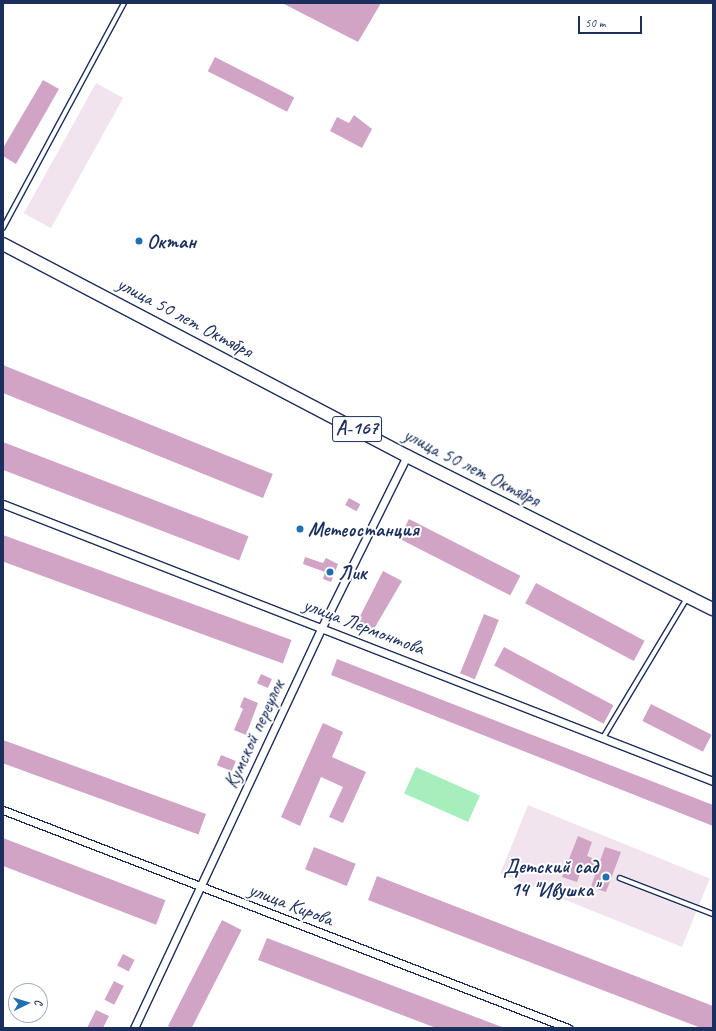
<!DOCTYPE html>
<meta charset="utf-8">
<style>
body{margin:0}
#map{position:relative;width:716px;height:1031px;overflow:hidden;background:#fff;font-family:Caveat,sans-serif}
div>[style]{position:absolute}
.built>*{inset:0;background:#f1e4ee;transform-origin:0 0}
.green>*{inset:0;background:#a6efbd;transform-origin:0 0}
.building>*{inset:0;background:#d1a4c6;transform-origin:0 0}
.roads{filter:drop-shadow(1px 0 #1b2f5e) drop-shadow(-1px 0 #1b2f5e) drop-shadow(0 1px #1b2f5e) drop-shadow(0 -1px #1b2f5e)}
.service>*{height:3.5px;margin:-1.75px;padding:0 1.75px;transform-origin:1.75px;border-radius:1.75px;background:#fff}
.minor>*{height:7px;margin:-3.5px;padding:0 3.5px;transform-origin:3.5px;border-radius:3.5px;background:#fff}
.trunk>*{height:12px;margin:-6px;padding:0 6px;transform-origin:6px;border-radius:6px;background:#fff}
.dots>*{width:11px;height:11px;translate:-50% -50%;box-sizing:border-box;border:2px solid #fff;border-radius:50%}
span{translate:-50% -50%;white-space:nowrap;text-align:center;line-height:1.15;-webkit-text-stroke:4px #fff;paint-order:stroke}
.shield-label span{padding:1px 3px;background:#fff;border:1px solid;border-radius:3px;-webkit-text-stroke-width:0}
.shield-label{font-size:19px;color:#1b2f5e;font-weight:700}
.poi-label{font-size:20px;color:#1b2f5e;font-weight:700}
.left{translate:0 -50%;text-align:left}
.right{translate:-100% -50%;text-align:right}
.street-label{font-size:20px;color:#1b2f5e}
.frame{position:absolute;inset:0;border:4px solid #1b2f5e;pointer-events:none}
.north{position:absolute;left:8px;top:983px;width:40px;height:40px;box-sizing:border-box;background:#fff;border:1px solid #a4acbf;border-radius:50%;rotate:85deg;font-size:11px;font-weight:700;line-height:16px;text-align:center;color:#1b2f5e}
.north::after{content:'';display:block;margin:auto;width:14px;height:18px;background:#1f6fb2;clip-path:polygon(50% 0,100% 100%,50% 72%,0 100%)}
.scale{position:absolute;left:578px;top:16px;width:64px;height:18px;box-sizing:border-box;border:2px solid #1b2f5e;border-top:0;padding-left:5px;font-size:12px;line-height:14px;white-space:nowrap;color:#1b2f5e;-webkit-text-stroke:3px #fff;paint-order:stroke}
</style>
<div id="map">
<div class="built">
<i style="left:96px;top:83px;width:31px;height:149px;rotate:29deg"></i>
<i style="left:528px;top:805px;width:196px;height:74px;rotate:22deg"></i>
</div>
<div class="green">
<i style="left:416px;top:767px;width:70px;height:29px;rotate:24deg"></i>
</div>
<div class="building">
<i style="clip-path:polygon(282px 3px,381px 3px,358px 42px)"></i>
<i style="left:215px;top:57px;width:89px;height:16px;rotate:27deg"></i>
<i style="clip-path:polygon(43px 80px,59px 89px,16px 164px,3px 156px,3px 148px)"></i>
<i style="clip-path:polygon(354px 115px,372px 129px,362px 148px,330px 131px,337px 117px,349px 123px)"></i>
<i style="left:3px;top:365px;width:291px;height:26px;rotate:22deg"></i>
<i style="left:3px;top:442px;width:263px;height:26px;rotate:21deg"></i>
<i style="left:349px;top:498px;width:13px;height:8px;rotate:29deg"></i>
<i style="left:409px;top:519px;width:125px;height:22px;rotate:27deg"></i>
<i style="left:3px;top:535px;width:307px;height:25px;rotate:20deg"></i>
<i style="clip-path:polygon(305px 557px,323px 563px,326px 558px,338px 564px,331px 582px,323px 579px,325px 572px,303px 564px)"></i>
<i style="clip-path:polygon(383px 571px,402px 581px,371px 634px,355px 626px)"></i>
<i style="left:536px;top:583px;width:123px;height:23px;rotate:28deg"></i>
<i style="left:484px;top:614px;width:16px;height:64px;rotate:22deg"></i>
<i style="left:504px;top:647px;width:124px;height:21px;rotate:28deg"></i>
<i style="clip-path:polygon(337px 659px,713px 805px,713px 826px,344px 680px,331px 675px)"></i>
<i style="left:261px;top:674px;width:12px;height:10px;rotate:24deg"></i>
<i style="clip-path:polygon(244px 697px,258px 703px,246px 735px,234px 730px,243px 709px,240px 707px)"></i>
<i style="left:651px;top:704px;width:68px;height:19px;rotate:27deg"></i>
<i style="clip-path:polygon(323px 723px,343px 732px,332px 757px,366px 772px,343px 823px,329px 817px,343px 787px,321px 777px,300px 826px,281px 817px)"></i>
<i style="left:3px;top:740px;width:216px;height:22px;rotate:20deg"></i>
<i style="left:221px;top:755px;width:16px;height:11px;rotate:22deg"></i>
<i style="clip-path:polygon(578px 836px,592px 842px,587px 856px,600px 861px,605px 847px,621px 852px,606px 892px,591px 887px,595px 875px,581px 870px,577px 882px,562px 877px)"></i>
<i style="left:3px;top:838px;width:174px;height:26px;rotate:21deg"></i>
<i style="left:314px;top:847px;width:45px;height:24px;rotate:22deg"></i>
<i style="clip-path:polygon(377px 876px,713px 1006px,713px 1028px,701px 1028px,368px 900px)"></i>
<i style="left:222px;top:920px;width:22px;height:119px;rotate:27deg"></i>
<i style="clip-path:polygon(267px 938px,502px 1027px,502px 1028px,436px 1028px,258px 960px)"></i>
<i style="left:123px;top:954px;width:13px;height:13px;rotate:27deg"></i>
<i style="left:114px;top:981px;width:11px;height:21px;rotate:27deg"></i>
<i style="clip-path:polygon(96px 1010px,109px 1016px,103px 1028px,87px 1028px)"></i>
</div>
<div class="roads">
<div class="service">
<i style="left:3px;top:228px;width:255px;rotate:-61.7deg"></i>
<i style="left:603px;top:738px;width:163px;rotate:-59deg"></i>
<i style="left:620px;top:878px;width:100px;rotate:21.2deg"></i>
</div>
<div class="minor">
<i style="left:3px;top:504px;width:762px;rotate:21.31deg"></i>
<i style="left:3px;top:810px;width:606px;rotate:21.1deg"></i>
<i style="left:134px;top:1028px;width:443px;rotate:-64.9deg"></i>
<i style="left:322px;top:627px;width:191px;rotate:-63.6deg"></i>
</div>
<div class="trunk">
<i style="left:3px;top:244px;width:456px;rotate:27.7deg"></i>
<i style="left:407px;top:456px;width:342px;rotate:26.6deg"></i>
</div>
</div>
<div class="dots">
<i style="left:139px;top:241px;background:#1f6fb2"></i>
<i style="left:300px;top:529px;background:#1f6fb2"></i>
<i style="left:330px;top:572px;background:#1f6fb2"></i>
<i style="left:606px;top:877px;background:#1f6fb2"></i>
</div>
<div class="shield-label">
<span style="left:357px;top:429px">А-167</span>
</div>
<div class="poi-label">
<span class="left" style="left:147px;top:241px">Октан</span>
<span class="left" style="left:308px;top:529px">Метеостанция</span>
<span class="left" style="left:338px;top:572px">Лик</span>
<span class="right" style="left:598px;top:878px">Детский сад<br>14 "Ивушка"</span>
</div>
<div class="street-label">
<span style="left:185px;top:317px;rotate:28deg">улица 50 лет Октября</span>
<span style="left:472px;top:467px;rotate:27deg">улица 50 лет Октября</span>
<span style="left:364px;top:626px;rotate:21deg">улица Лермонтова</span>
<span style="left:254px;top:734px;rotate:-65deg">Кумской переулок</span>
<span style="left:291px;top:904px;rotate:21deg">улица Кирова</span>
</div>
<div class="frame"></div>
<div class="north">С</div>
<div class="scale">50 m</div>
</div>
